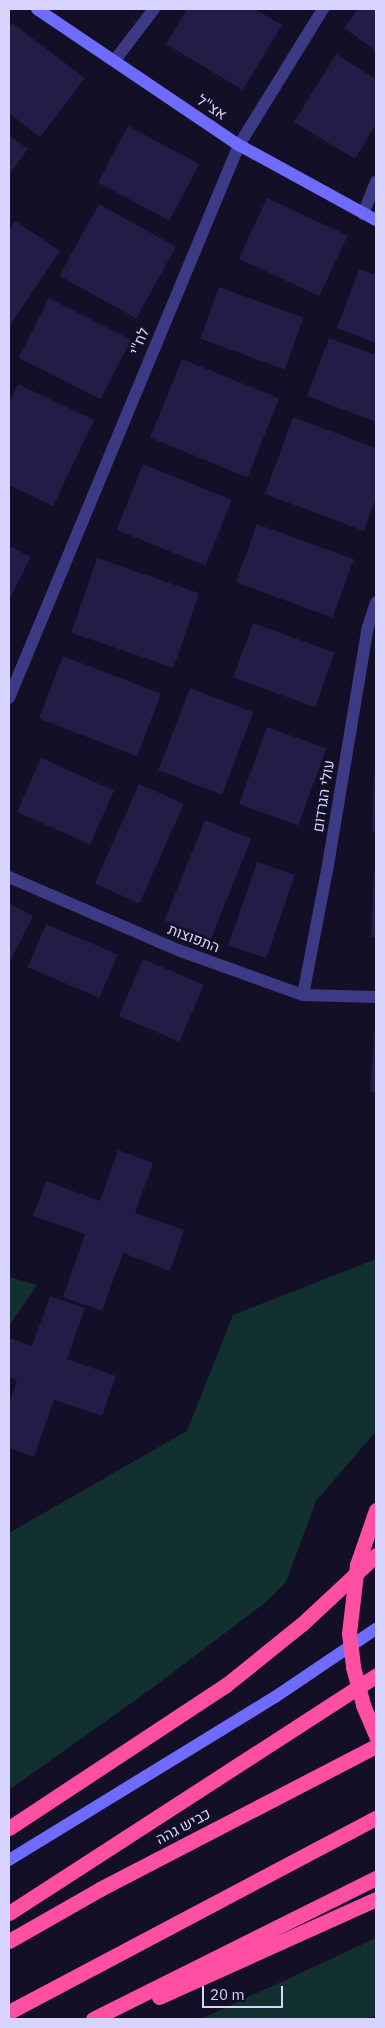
<!DOCTYPE html>
<meta charset="utf-8">
<style>
body{margin:0}
#map{position:relative;width:385px;height:2028px;overflow:hidden;background:#130f26;font-family:"IBM Plex Sans",Heebo,sans-serif}
div>[style]{position:absolute}
.green>*{inset:0;background:#12302f}
.building>*{inset:0;background:#241b47;transform-origin:0 0}
.street>*{height:12px;margin:-6px;padding:0 6px;transform-origin:6px;border-radius:6px;background:#3d3a85}
.secondary>*{height:12px;margin:-6px;padding:0 6px;transform-origin:6px;border-radius:6px;background:#6f6bff}
.highway>*{height:15px;margin:-7.5px;padding:0 7.5px;transform-origin:7.5px;border-radius:7.5px;background:#ff4fa3}
.highway-bridge>*{height:15px;margin:-7.5px;padding:0 7.5px;transform-origin:7.5px;border-radius:7.5px;background:#ff4fa3}
span{translate:-50% -50%;white-space:nowrap;text-align:center;line-height:1.15;-webkit-text-stroke:4.5px #130f26;paint-order:stroke}
.street-label{font-size:15px;color:#d9d4ff}
.frame{position:absolute;inset:0;border:10px solid #d9d4ff;pointer-events:none}
.scale{position:absolute;left:202px;top:1986px;width:81px;height:22px;box-sizing:border-box;border:2px solid #d9d4ff;border-top:0;padding-left:6px;font-size:15px;line-height:18px;white-space:nowrap;color:#d9d4ff;-webkit-text-stroke:4px #130f26;paint-order:stroke}
</style>
<div id="map">
<div class="green">
<i style="clip-path:polygon(376px 1259px,376px 1431px,316px 1501px,286px 1582px,266px 1602px,151px 1689px,9px 1790px,9px 1533px,187px 1431px,233px 1315px)"></i>
<i style="clip-path:polygon(9px 1277px,37px 1285px,9px 1326px)"></i>
<i style="clip-path:polygon(376px 1938px,376px 2016px,364px 2019px,201px 2019px)"></i>
</div>
<div class="building">
<i style="clip-path:polygon(187px 9px,255px 9px,282px 25px,243px 90px,166px 44px)"></i>
<i style="clip-path:polygon(358px 9px,376px 9px,376px 51px,344px 28px)"></i>
<i style="clip-path:polygon(12px 23px,85px 78px,40px 137px,9px 113px,9px 28px)"></i>
<i style="clip-path:polygon(336px 54px,376px 79px,376px 124px,355px 159px,294px 122px)"></i>
<i style="left:128px;top:126px;width:81px;height:64px;rotate:28deg"></i>
<i style="clip-path:polygon(9px 135px,28px 149px,9px 175px)"></i>
<i style="left:267px;top:198px;width:89px;height:67px;rotate:25deg"></i>
<i style="left:99px;top:204px;width:88px;height:82px;rotate:29deg"></i>
<i style="clip-path:polygon(15px 221px,60px 251px,9px 327px,9px 229px)"></i>
<i style="clip-path:polygon(359px 269px,376px 275px,376px 343px,337px 328px)"></i>
<i style="left:219px;top:287px;width:90px;height:55px;rotate:20deg"></i>
<i style="left:49px;top:298px;width:92px;height:67px;rotate:27deg"></i>
<i style="clip-path:polygon(329px 338px,376px 355px,376px 422px,307px 396px)"></i>
<i style="left:182px;top:359px;width:105px;height:85px;rotate:22deg"></i>
<i style="clip-path:polygon(18px 384px,94px 420px,53px 506px,9px 485px,9px 403px)"></i>
<i style="clip-path:polygon(293px 417px,376px 448px,376px 498px,364px 531px,265px 494px)"></i>
<i style="left:143px;top:464px;width:96px;height:71px;rotate:22deg"></i>
<i style="left:257px;top:524px;width:103px;height:62px;rotate:20deg"></i>
<i style="clip-path:polygon(9px 546px,31px 557px,9px 600px)"></i>
<i style="left:97px;top:558px;width:108px;height:79px;rotate:19deg"></i>
<i style="left:253px;top:623px;width:87px;height:58px;rotate:20deg"></i>
<i style="left:63px;top:656px;width:105px;height:67px;rotate:21deg"></i>
<i style="left:190px;top:688px;width:68px;height:88px;rotate:21deg"></i>
<i style="left:267px;top:727px;width:63px;height:82px;rotate:20deg"></i>
<i style="left:41px;top:758px;width:80px;height:59px;rotate:24deg"></i>
<i style="clip-path:polygon(374px 774px,376px 775px,376px 833px,372px 832px)"></i>
<i style="left:139px;top:784px;width:49px;height:109px;rotate:24deg"></i>
<i style="left:205px;top:820px;width:50px;height:108px;rotate:22deg"></i>
<i style="left:257px;top:862px;width:40px;height:88px;rotate:19deg"></i>
<i style="clip-path:polygon(374px 871px,376px 871px,376px 937px,371px 937px)"></i>
<i style="clip-path:polygon(9px 903px,33px 916px,9px 963px)"></i>
<i style="left:46px;top:924px;width:78px;height:47px;rotate:23deg"></i>
<i style="left:143px;top:959px;width:66px;height:62px;rotate:23deg"></i>
<i style="clip-path:polygon(375px 1028px,376px 1028px,376px 1093px,370px 1092px)"></i>
<i style="clip-path:polygon(118px 1150px,153px 1163px,135px 1213px,184px 1230px,170px 1271px,123px 1253px,102px 1311px,63px 1297px,85px 1234px,33px 1216px,46px 1181px,100px 1201px)"></i>
<i style="clip-path:polygon(50px 1296px,85px 1308px,67px 1359px,116px 1376px,102px 1416px,54px 1400px,34px 1457px,9px 1448px,9px 1404px,17px 1380px,9px 1377px,9px 1338px,32px 1346px)"></i>
</div>
<div class="street">
<i style="left:115px;top:60px;width:64px;rotate:-52.6deg"></i>
<i style="left:363px;top:214px;width:35px;rotate:-68deg"></i>
<i style="left:9px;top:698px;width:599px;rotate:-67.42deg"></i>
<i style="left:239px;top:145px;width:160px;rotate:-58.3deg"></i>
<i style="left:9px;top:877px;width:184px;rotate:23.4deg"></i>
<i style="left:178px;top:950px;width:133px;rotate:19.8deg"></i>
<i style="left:303px;top:995px;width:73px;rotate:1.6deg"></i>
<i style="left:303px;top:995px;width:132px;rotate:-79.1deg"></i>
<i style="left:328px;top:865px;width:241px;rotate:-80.5deg"></i>
<i style="left:368px;top:627px;width:26px;rotate:-72deg"></i>
</div>
<div class="secondary">
<i style="left:37px;top:9px;width:244px;rotate:34deg"></i>
<i style="left:239px;top:145px;width:156px;rotate:28.7deg"></i>
<i style="left:9px;top:1860px;width:312px;rotate:-31.5deg"></i>
<i style="left:275px;top:1697px;width:122px;rotate:-34deg"></i>
</div>
<div class="highway">
<i style="left:9px;top:1828px;width:260px;rotate:-33.4deg"></i>
<i style="left:226px;top:1685px;width:97px;rotate:-38.8deg"></i>
<i style="left:302px;top:1624px;width:101px;rotate:-43deg"></i>
<i style="left:9px;top:1913px;width:437px;rotate:-32.9deg"></i>
<i style="left:9px;top:1941px;width:105px;rotate:-29.7deg"></i>
<i style="left:100px;top:1889px;width:311px;rotate:-27.4deg"></i>
<i style="left:159px;top:1997px;width:238px;rotate:-24.3deg"></i>
<i style="left:9px;top:2012px;width:415px;rotate:-27.9deg"></i>
<i style="left:93px;top:2019px;width:316px;rotate:-26.5deg"></i>
</div>
<div class="highway-bridge">
<i style="left:376px;top:1510px;width:58px;rotate:109.1deg"></i>
<i style="left:357px;top:1565px;width:68px;rotate:96.7deg"></i>
<i style="left:349px;top:1633px;width:34px;rotate:83deg"></i>
<i style="left:353px;top:1667px;width:39px;rotate:75deg"></i>
<i style="left:363px;top:1705px;width:34px;rotate:67deg"></i>
</div>
<div class="street-label">
<span style="left:212px;top:107px;rotate:34deg">אצ"ל</span>
<span style="left:139px;top:341px;rotate:-67deg">לח"י</span>
<span style="left:323px;top:796px;rotate:-81deg">עולי הגרדום</span>
<span style="left:194px;top:938px;rotate:21deg">התפוצות</span>
<span style="left:183px;top:1826px;rotate:-28deg">כביש גהה</span>
</div>
<div class="frame"></div>
<div class="scale">20 m</div>
</div>
